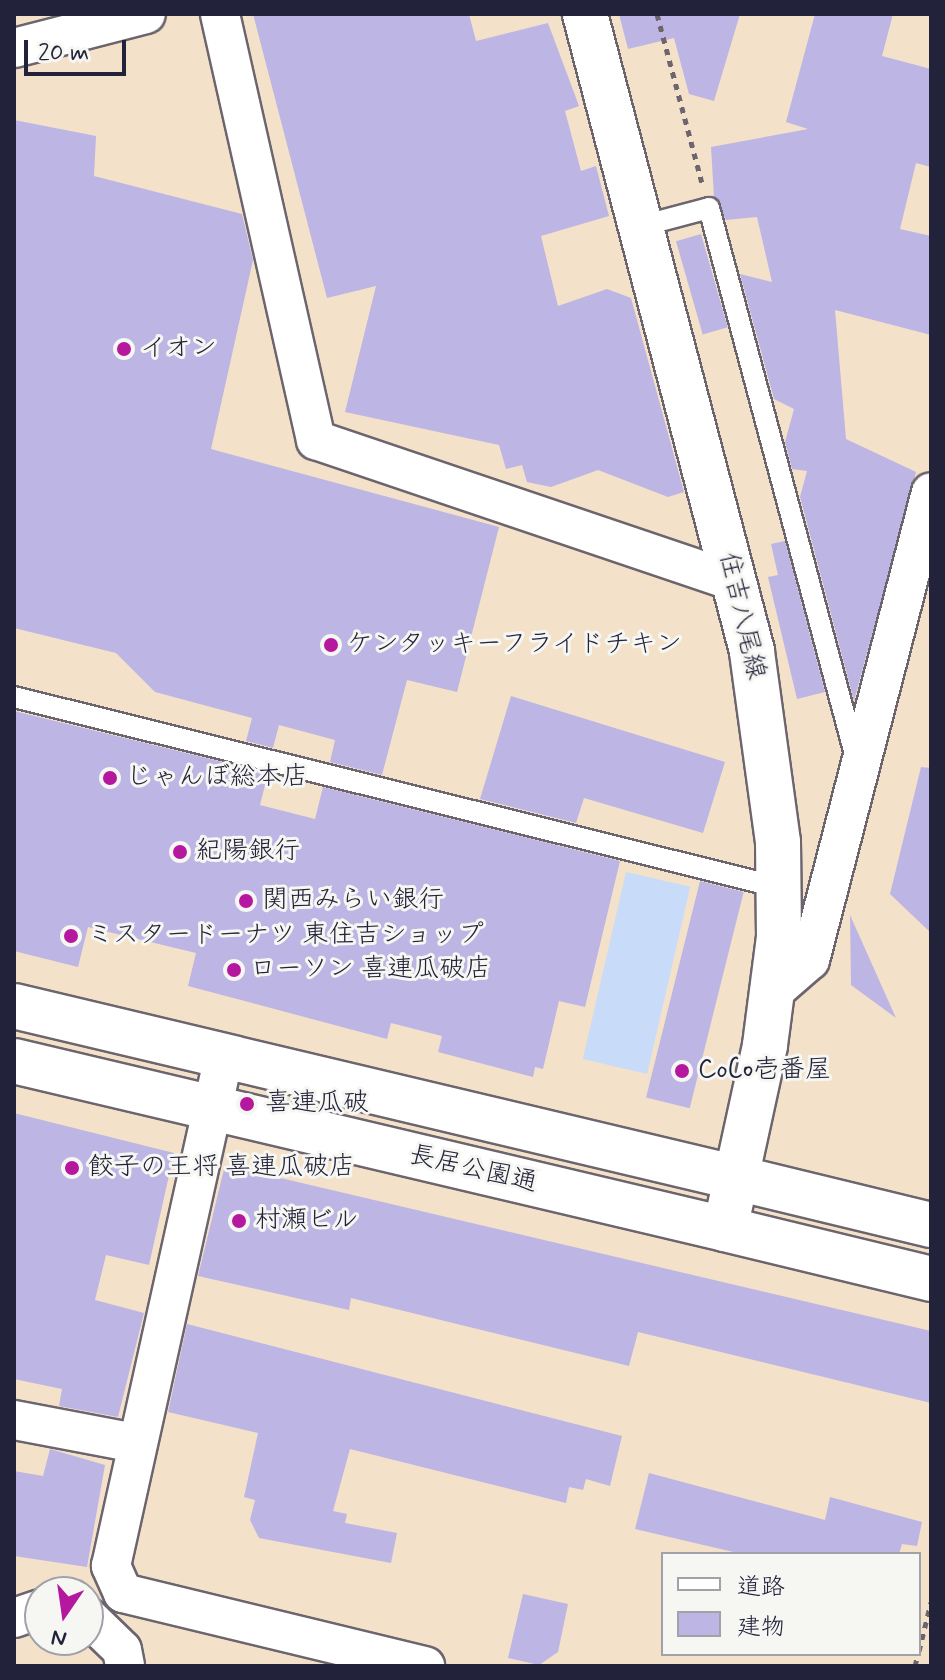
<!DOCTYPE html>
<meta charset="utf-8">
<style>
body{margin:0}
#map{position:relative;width:945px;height:1680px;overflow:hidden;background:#f4e1c9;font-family:Mynerve,"Klee One",sans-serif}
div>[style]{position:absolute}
.built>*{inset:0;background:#c8dcf9;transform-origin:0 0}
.building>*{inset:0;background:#bdb5e4;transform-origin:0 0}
.path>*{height:5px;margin-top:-2.5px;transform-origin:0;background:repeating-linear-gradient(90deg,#6c656d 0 6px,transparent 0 12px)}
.roads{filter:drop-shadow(2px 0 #6c656d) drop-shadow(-2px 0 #6c656d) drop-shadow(0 2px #6c656d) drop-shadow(0 -2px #6c656d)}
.service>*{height:20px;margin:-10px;padding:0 10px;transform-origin:10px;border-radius:10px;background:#fff}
.minor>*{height:38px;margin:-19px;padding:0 19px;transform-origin:19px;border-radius:19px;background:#fff}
.tertiary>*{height:44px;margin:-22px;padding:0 22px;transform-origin:22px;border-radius:22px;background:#fff}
.secondary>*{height:44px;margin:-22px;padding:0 22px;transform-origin:22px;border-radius:22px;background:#fff}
.dots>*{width:22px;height:22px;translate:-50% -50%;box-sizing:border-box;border:4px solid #f6f6f2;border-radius:50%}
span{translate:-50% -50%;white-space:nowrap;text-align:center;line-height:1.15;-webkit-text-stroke:6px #f6f6f2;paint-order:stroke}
.poi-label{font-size:26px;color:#22223b}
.left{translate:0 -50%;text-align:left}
.street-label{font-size:26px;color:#22223b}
.frame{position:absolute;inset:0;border:16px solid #22223b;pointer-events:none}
.legend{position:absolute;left:661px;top:1552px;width:260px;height:104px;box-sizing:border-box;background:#f6f6f2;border:2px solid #a1a1a9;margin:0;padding:10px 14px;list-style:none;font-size:24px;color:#22223b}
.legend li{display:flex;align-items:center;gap:16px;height:40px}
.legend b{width:40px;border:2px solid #a1a1a9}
.north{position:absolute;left:24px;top:1576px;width:80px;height:80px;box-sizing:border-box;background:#f6f6f2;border:2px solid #a1a1a9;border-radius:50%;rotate:193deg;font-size:22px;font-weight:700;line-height:32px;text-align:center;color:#22223b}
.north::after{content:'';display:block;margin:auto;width:28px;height:36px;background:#b5179e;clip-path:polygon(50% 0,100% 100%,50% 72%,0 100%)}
.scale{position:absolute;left:24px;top:40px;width:102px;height:36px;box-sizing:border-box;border:4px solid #22223b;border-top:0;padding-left:10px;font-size:24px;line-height:28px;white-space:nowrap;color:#22223b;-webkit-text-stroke:6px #f6f6f2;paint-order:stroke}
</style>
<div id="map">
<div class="built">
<i style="left:626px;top:872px;width:66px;height:192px;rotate:13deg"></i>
</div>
<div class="building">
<i style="clip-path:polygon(253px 14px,469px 14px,476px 41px,548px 23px,579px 106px,565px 111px,581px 171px,596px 166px,609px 216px,541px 236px,558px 306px,607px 289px,631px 298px,684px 492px,668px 497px,598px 470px,551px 487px,527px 482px,522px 465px,506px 469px,499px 445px,345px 412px,376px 286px,327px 298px)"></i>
<i style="clip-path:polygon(619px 14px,740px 14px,714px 101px,689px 94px,674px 38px,628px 49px)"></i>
<i style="clip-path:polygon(815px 14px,893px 14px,882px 56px,931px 69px,931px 167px,916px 163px,900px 229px,931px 236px,931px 335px,835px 310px,846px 439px,916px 472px,854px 701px,800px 497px,807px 471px,792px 469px,785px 442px,794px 409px,774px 399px,740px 274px,772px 282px,757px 217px,726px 220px,714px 197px,711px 147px,808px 129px,786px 122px)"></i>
<i style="clip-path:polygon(14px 120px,96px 136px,94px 176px,242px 214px,253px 260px,211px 449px,499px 527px,457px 692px,407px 680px,382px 775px,330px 762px,335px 740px,279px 725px,273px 748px,246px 741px,252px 718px,155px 692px,116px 653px,14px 628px)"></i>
<i style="left:701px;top:234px;width:97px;height:26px;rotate:74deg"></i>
<i style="clip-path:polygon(785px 541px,825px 692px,797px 699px,768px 577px,778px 575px,771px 544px)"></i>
<i style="clip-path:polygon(511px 696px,725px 762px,703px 833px,584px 798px,576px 823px,480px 799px)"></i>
<i style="clip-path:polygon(14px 711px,268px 773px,260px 805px,315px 819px,323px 787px,620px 861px,585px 1007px,559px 1001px,543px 1069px,535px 1067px,533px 1077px,438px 1052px,442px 1036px,391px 1023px,387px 1039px,188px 986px,196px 953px,88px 927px,78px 967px,14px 951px)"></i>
<i style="clip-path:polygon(921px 767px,931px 768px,931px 933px,890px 894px)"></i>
<i style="left:700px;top:881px;width:45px;height:223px;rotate:14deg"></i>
<i style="clip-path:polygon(850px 915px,896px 1018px,851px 985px)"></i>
<i style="clip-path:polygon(14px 1113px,174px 1153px,149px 1265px,106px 1255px,95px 1300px,144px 1313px,118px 1417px,59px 1406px,62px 1389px,14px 1379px)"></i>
<i style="clip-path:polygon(225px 1165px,931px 1331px,931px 1403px,638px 1332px,629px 1366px,351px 1298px,349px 1310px,198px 1276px)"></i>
<i style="clip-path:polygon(187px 1324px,622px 1436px,610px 1486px,586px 1479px,583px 1490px,569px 1487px,566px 1503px,350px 1449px,333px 1511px,347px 1514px,345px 1523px,397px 1533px,391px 1563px,259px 1538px,250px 1520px,255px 1500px,244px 1497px,258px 1433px,168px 1412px)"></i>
<i style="clip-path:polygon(50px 1449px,105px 1465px,87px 1567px,14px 1556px,14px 1471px,43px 1476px)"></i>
<i style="clip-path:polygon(649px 1473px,825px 1520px,830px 1497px,922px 1522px,917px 1546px,902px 1544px,899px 1554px,742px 1554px,635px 1529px)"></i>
<i style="clip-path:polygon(523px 1594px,568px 1604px,558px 1652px,539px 1665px,508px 1658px)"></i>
</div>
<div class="path">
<i style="left:657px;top:14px;width:175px;rotate:75.1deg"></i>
<i style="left:919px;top:1651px;width:50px;rotate:-76.2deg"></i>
<i style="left:915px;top:1666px;width:12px;rotate:-76deg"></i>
</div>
<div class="roads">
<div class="service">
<i style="left:641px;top:226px;width:70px;rotate:-14.8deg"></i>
<i style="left:709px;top:208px;width:569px;rotate:75.04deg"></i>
<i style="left:14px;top:697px;width:787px;rotate:13.97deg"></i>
</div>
<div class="minor">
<i style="left:220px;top:14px;width:437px;rotate:77.3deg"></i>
<i style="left:316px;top:440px;width:442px;rotate:18.7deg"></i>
<i style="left:14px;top:48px;width:136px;rotate:-14.4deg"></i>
<i style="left:772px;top:993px;width:50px;rotate:-41deg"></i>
<i style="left:810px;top:960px;width:483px;rotate:-75.5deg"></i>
<i style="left:14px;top:1420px;width:124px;rotate:10.7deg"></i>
<i style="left:123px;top:1593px;width:30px;rotate:-114deg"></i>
<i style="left:111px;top:1566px;width:522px;rotate:-77.51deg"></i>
<i style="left:123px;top:1593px;width:311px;rotate:13.6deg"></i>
<i style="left:88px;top:1617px;width:47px;rotate:44.1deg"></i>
<i style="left:122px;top:1650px;width:16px;rotate:79deg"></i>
<i style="left:14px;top:1618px;width:28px;rotate:-19deg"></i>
</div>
<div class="tertiary">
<i style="left:737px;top:1178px;width:200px;rotate:13.6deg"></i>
<i style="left:725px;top:1229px;width:212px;rotate:13.6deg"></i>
</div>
<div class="secondary">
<i style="left:14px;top:1006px;width:743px;rotate:13.38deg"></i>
<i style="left:14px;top:1061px;width:731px;rotate:13.29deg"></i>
<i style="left:725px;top:1229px;width:188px;rotate:-77.7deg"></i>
<i style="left:765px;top:1045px;width:109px;rotate:-82.6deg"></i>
<i style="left:779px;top:937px;width:95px;rotate:-90.6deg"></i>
<i style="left:778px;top:842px;width:193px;rotate:-97.8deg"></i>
<i style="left:752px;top:651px;width:659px;rotate:-104.69deg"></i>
</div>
</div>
<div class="dots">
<i style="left:124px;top:349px;background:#b5179e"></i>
<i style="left:331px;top:645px;background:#b5179e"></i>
<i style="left:110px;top:778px;background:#b5179e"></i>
<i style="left:180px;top:852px;background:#b5179e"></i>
<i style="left:246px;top:901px;background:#b5179e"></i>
<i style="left:71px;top:936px;background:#b5179e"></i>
<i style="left:234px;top:970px;background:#b5179e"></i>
<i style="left:682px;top:1071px;background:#b5179e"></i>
<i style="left:247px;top:1104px;background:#b5179e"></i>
<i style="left:72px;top:1168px;background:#b5179e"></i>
<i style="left:239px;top:1221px;background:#b5179e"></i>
</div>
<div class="poi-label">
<span class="left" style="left:140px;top:349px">イオン</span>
<span class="left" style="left:347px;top:645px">ケンタッキーフライドチキン</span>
<span class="left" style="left:126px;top:778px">じゃんぼ総本店</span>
<span class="left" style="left:196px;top:852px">紀陽銀行</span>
<span class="left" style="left:262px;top:901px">関西みらい銀行</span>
<span class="left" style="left:87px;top:936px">ミスタードーナツ 東住吉ショップ</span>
<span class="left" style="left:250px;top:970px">ローソン 喜連瓜破店</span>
<span class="left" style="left:698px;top:1071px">CoCo壱番屋</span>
<span class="left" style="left:265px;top:1104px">喜連瓜破</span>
<span class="left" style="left:88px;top:1168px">餃子の王将 喜連瓜破店</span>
<span class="left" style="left:255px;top:1221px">村瀬ビル</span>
</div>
<div class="street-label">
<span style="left:741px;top:616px;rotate:77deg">住吉八尾線</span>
<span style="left:473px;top:1170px;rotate:13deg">長居公園通</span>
</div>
<div class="frame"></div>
<ul class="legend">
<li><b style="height:10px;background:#fff"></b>道路</li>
<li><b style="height:22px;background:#bdb5e4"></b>建物</li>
</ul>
<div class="north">N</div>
<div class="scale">20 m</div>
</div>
